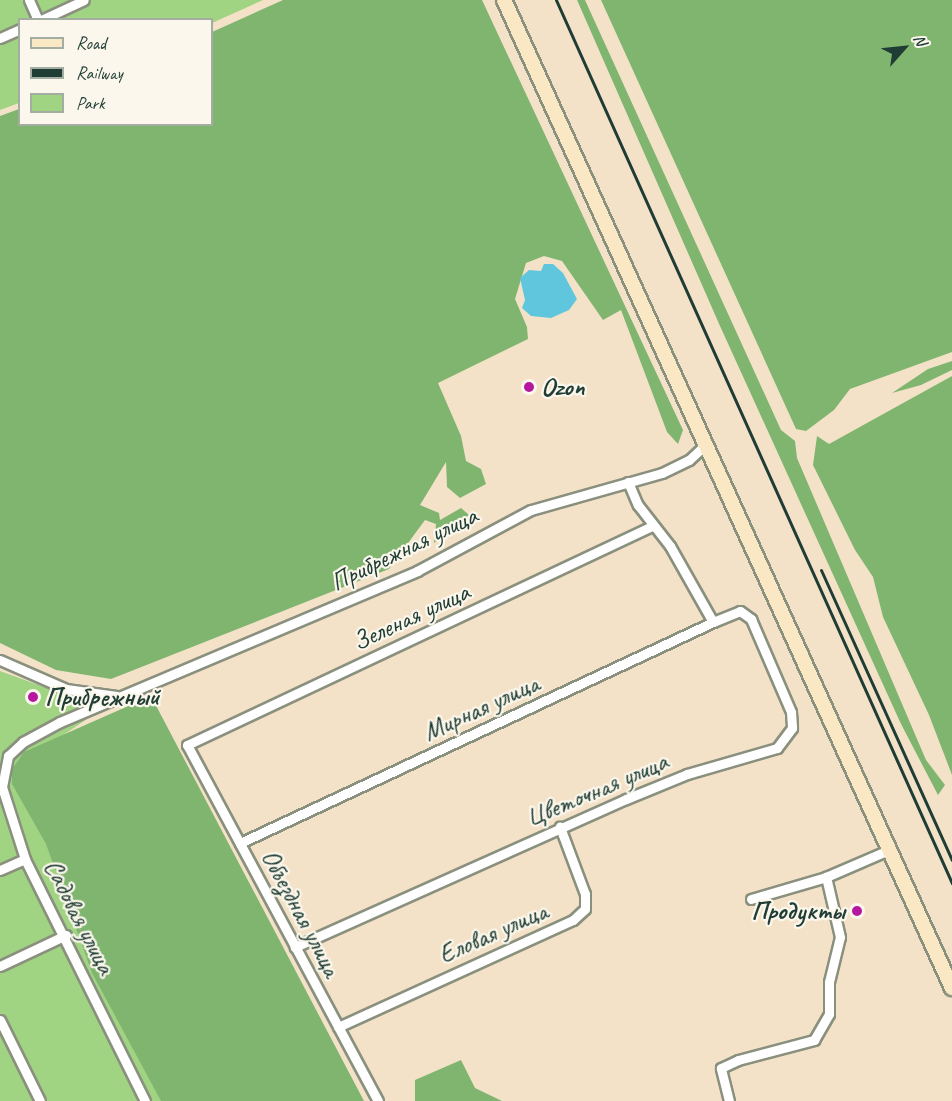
<!DOCTYPE html>
<meta charset="utf-8">
<style>
body{margin:0}
#map{position:relative;width:952px;height:1101px;overflow:hidden;background:#f4e2c8;font-family:Caveat,sans-serif}
div>[style]{position:absolute}
.green>*{inset:0;background:#a0d382}
.forest>*{inset:0;background:#80b570}
.water>*{inset:0;background:#60c6dd}
.roads{filter:drop-shadow(2px 0 #8a907e) drop-shadow(-2px 0 #8a907e) drop-shadow(0 2px #8a907e) drop-shadow(0 -2px #8a907e)}
.street>*{height:9px;margin:-4.5px;padding:0 4.5px;transform-origin:4.5px;border-radius:4.5px;background:#fff}
.secondary>*{height:14px;margin:-7px;padding:0 7px;transform-origin:7px;border-radius:7px;background:#fae7c3}
.rail>*{height:3px;margin:-1.5px;padding:0 1.5px;transform-origin:1.5px;border-radius:1.5px;background:#1f3d34}
.dots>*{width:16px;height:16px;translate:-50% -50%;box-sizing:border-box;border:3px solid #fbf7ec;border-radius:50%}
span{translate:-50% -50%;white-space:nowrap;text-align:center;line-height:1.15;-webkit-text-stroke:4.5px #fbf7ec;paint-order:stroke}
.poi-label{font-size:26px;color:#1f3d34;font-weight:700}
.left{translate:0 -50%;text-align:left}
.right{translate:-100% -50%;text-align:right}
.street-label{font-size:26px;color:#1f3d34}
.legend{position:absolute;left:18px;top:18px;width:195px;height:108px;box-sizing:border-box;background:#fbf7ec;border:2px solid #a3ada2;margin:0;padding:8px 10px;list-style:none;font-size:18px;color:#1f3d34}
.legend li{display:flex;align-items:center;gap:12px;height:30px}
.legend b{width:30px;border:2px solid #a3ada2}
.north{position:absolute;left:874px;top:18px;width:60px;height:60px;-webkit-text-stroke:4px #fbf7ec;paint-order:stroke;rotate:63deg;font-size:16px;font-weight:700;line-height:24px;text-align:center;color:#1f3d34}
.north::after{content:'';display:block;margin:auto;width:21px;height:27px;background:#1f3d34;clip-path:polygon(50% 0,100% 100%,50% 72%,0 100%)}
</style>
<div id="map">
<div class="green">
<i style="clip-path:polygon(0 0,263px 0,212px 23px,212px 20px,20px 20px,19px 103px,0 110px)"></i>
<i style="clip-path:polygon(0 671px,55px 691px,115px 700px,19px 765px,163px 1101px,0 1101px)"></i>
</div>
<div class="forest">
<i style="clip-path:polygon(283px 0,482px 0,683px 430px,678px 444px,667px 432px,621px 310px,603px 320px,562px 261px,544px 256px,526px 263px,515px 299px,527px 327px,528px 339px,438px 383px,461px 436px,466px 461px,481px 469px,486px 484px,460px 498px,447px 487px,446px 462px,420px 505px,439px 513px,440px 520px,461px 508px,469px 515px,434px 543px,436px 524px,425px 520px,389px 569px,111px 679px,56px 670px,0 643px,0 116px,19px 109px,20px 124px,212px 124px,212px 32px)"></i>
<i style="clip-path:polygon(577px 0,585px 0,781px 430px,795px 441px,797px 458px,926px 760px,945px 785px,938px 795px,901px 724px,720px 326px)"></i>
<i style="clip-path:polygon(601px 0,952px 0,952px 352px,850px 389px,834px 410px,806px 431px,796px 429px)"></i>
<i style="clip-path:polygon(952px 361px,952px 370px,921px 385px,892px 393px,928px 369px)"></i>
<i style="clip-path:polygon(952px 376px,952px 775px,929px 715px,883px 617px,873px 577px,855px 550px,813px 465px,817px 436px,829px 444px)"></i>
<i style="clip-path:polygon(151px 696px,364px 1101px,161px 1101px,92px 973px,46px 844px,12px 784px,12px 769px,24px 752px)"></i>
<i style="clip-path:polygon(461px 1060px,475px 1088px,502px 1101px,415px 1101px,415px 1080px)"></i>
</div>
<div class="water">
<i style="clip-path:polygon(544px 264px,553px 264px,563px 273px,577px 299px,569px 310px,551px 318px,531px 316px,522px 308px,525px 300px,520px 278px,529px 270px,541px 271px)"></i>
</div>
<div class="roads">
<div class="street">
<i style="left:29px;top:0;width:22px;rotate:66deg"></i>
<i style="left:41px;top:20px;width:47px;rotate:-24.9deg"></i>
<i style="left:0;top:38px;width:22px;rotate:-24deg"></i>
<i style="left:628px;top:482px;width:25px;rotate:67deg"></i>
<i style="left:638px;top:505px;width:52px;rotate:52deg"></i>
<i style="left:670px;top:546px;width:87px;rotate:60.5deg"></i>
<i style="left:0;top:660px;width:72px;rotate:23.7deg"></i>
<i style="left:66px;top:689px;width:51px;rotate:7.8deg"></i>
<i style="left:240px;top:843px;width:522px;rotate:-25.04deg"></i>
<i style="left:713px;top:622px;width:29px;rotate:-22deg"></i>
<i style="left:740px;top:611px;width:14px;rotate:36deg"></i>
<i style="left:751px;top:619px;width:101px;rotate:66.7deg"></i>
<i style="left:791px;top:712px;width:16px;rotate:86deg"></i>
<i style="left:792px;top:728px;width:25px;rotate:127deg"></i>
<i style="left:777px;top:748px;width:94px;rotate:163.9deg"></i>
<i style="left:687px;top:774px;width:66px;rotate:157.7deg"></i>
<i style="left:626px;top:799px;width:363px;rotate:155.9deg"></i>
<i style="left:0;top:870px;width:27px;rotate:-24deg"></i>
<i style="left:751px;top:899px;width:78px;rotate:-16.3deg"></i>
<i style="left:826px;top:877px;width:71px;rotate:-23.3deg"></i>
<i style="left:0;top:966px;width:73px;rotate:-25.2deg"></i>
<i style="left:0;top:1020px;width:90px;rotate:63.7deg"></i>
<i style="left:338px;top:1027px;width:258px;rotate:-24.5deg"></i>
<i style="left:573px;top:920px;width:16px;rotate:-43deg"></i>
<i style="left:585px;top:909px;width:15px;rotate:-90deg"></i>
<i style="left:585px;top:894px;width:72px;rotate:-110.5deg"></i>
<i style="left:145px;top:1101px;width:270px;rotate:-116.4deg"></i>
<i style="left:25px;top:859px;width:76px;rotate:-107.7deg"></i>
<i style="left:2px;top:787px;width:32px;rotate:-79deg"></i>
<i style="left:8px;top:756px;width:21px;rotate:-43deg"></i>
<i style="left:23px;top:742px;width:42px;rotate:-28.4deg"></i>
<i style="left:60px;top:722px;width:388px;rotate:-22.9deg"></i>
<i style="left:417px;top:571px;width:129px;rotate:-28.2deg"></i>
<i style="left:531px;top:510px;width:136px;rotate:-15.8deg"></i>
<i style="left:662px;top:473px;width:30px;rotate:-26deg"></i>
<i style="left:689px;top:460px;width:23px;rotate:-43deg"></i>
<i style="left:378px;top:1101px;width:404px;rotate:-118.2deg"></i>
<i style="left:187px;top:745px;width:514px;rotate:-25.22deg"></i>
<i style="left:729px;top:1101px;width:34px;rotate:-104deg"></i>
<i style="left:721px;top:1068px;width:19px;rotate:-25deg"></i>
<i style="left:738px;top:1060px;width:79px;rotate:-14.7deg"></i>
<i style="left:814px;top:1040px;width:30px;rotate:-60deg"></i>
<i style="left:829px;top:1014px;width:32px;rotate:-90deg"></i>
<i style="left:829px;top:982px;width:46px;rotate:-76.3deg"></i>
<i style="left:840px;top:937px;width:62px;rotate:-103.1deg"></i>
</div>
<div class="secondary">
<i style="left:504px;top:0;width:1085px;rotate:65.61deg"></i>
</div>
</div>
<div class="rail">
<i style="left:556px;top:0;width:968px;rotate:65.85deg"></i>
<i style="left:821px;top:570px;width:318px;rotate:65.7deg"></i>
</div>
<div class="dots">
<i style="left:529px;top:387px;background:#b5179e"></i>
<i style="left:33px;top:697px;background:#b5179e"></i>
<i style="left:857px;top:911px;background:#b5179e"></i>
</div>
<div class="poi-label">
<span class="left" style="left:541px;top:387px">Ozon</span>
<span class="left" style="left:45px;top:697px">Прибрежный</span>
<span class="right" style="left:845px;top:911px">Продукты</span>
</div>
<div class="street-label">
<span style="left:404px;top:549px;rotate:-26deg">Прибрежная улица</span>
<span style="left:411px;top:617px;rotate:-25deg">Зеленая улица</span>
<span style="left:481px;top:708px;rotate:-25deg">Мирная улица</span>
<span style="left:597px;top:790px;rotate:-23deg">Цветочная улица</span>
<span style="left:301px;top:913px;rotate:62deg">Объездная улица</span>
<span style="left:79px;top:917px;rotate:63deg">Садовая улица</span>
<span style="left:493px;top:933px;rotate:-24deg">Еловая улица</span>
</div>
<ul class="legend">
<li><b style="height:8px;background:#fae7c3"></b>Road</li>
<li><b style="height:8px;background:#1f3d34"></b>Railway</li>
<li><b style="height:16px;background:#a0d382"></b>Park</li>
</ul>
<div class="north">N</div>
</div>
